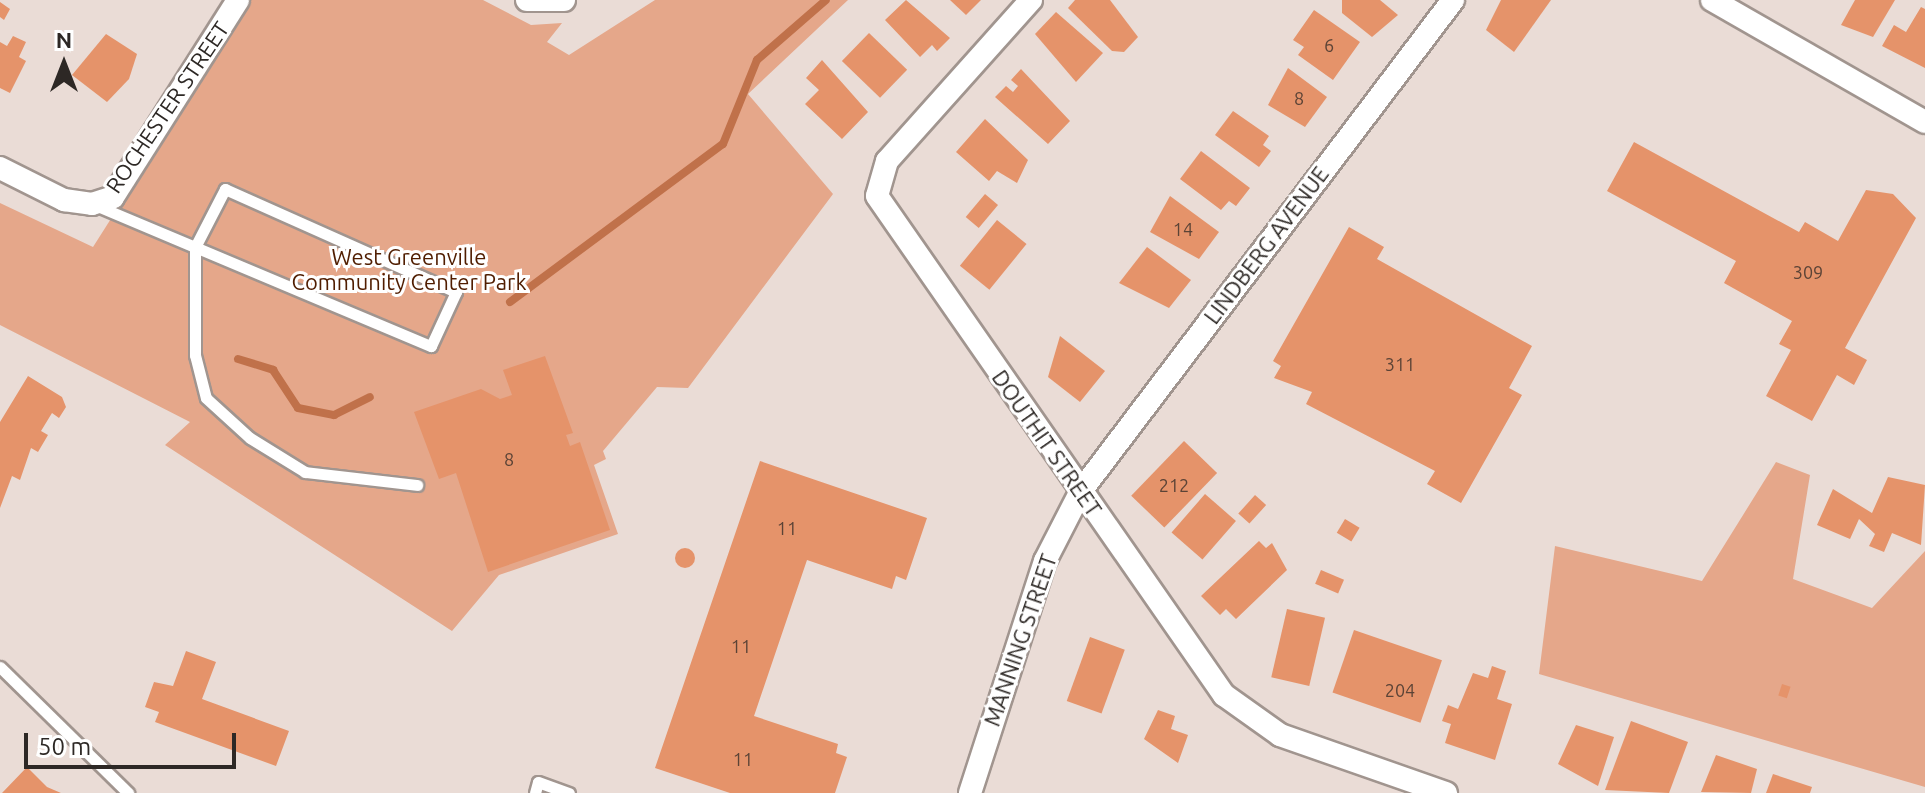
<!DOCTYPE html>
<style>
body{margin:0}
#map{position:relative;width:1925px;height:793px;overflow:hidden;background:#eadcd6;font-family:Ubuntu,sans-serif}
div>[style]{position:absolute}
.green>*{inset:0;background:#e5a78a}
.stream>*{height:8px;margin:-4px;padding:0 4px;transform-origin:4px;border-radius:4px;background:#c0714a}
.building>*{inset:0;background:#e5936a;transform-origin:0 0}
.round{border-radius:50%}
.roads{filter:drop-shadow(2px 0 #a1958f) drop-shadow(-2px 0 #a1958f) drop-shadow(0 2px #a1958f) drop-shadow(0 -2px #a1958f)}
.lane>*{height:11px;margin:-5.5px;padding:0 5.5px;transform-origin:5.5px;border-radius:5.5px;background:#fff}
.street>*{height:22px;margin:-11px;padding:0 11px;transform-origin:11px;border-radius:11px;background:#fff}
span{translate:-50% -50%;white-space:nowrap;text-align:center;line-height:1.15;-webkit-text-stroke:6px #fff;paint-order:stroke}
.number-label{font-size:18px;color:#5b4336}
.number-label span{-webkit-text-stroke-width:0}
.street-label{font-size:22px;color:#2d2825}
.park-label{font-size:22px;color:#501d00}
.north{position:absolute;left:24px;top:24px;width:80px;height:80px;-webkit-text-stroke:6px #fff;paint-order:stroke;rotate:0deg;font-size:22px;font-weight:700;line-height:32px;text-align:center;color:#2d2825}
.north::after{content:'';display:block;margin:auto;width:28px;height:36px;background:#2d2825;clip-path:polygon(50% 0,100% 100%,50% 72%,0 100%)}
.scale{position:absolute;left:24px;top:733px;width:212px;height:36px;box-sizing:border-box;border:4px solid #2d2825;border-top:0;padding-left:10px;font-size:24px;line-height:28px;white-space:nowrap;color:#2d2825;-webkit-text-stroke:6px #fff;paint-order:stroke}
</style>
<div id="map">
<div class="green">
<i style="clip-path:polygon(250px 0,483px 0,531px 25px,562px 23px,547px 42px,569px 55px,655px 0,848px 0,748px 94px,833px 194px,688px 388px,657px 387px,603px 451px,606px 459px,594px 465px,618px 534px,499px 575px,452px 631px,165px 445px,190px 422px,0 325px,0 203px,93px 247px)"></i>
<i style="clip-path:polygon(1776px 462px,1810px 475px,1793px 579px,1872px 608px,1925px 551px,1925px 787px,1539px 674px,1555px 546px,1702px 581px)"></i>
</div>
<div class="stream">
<i style="left:510px;top:302px;width:265px;rotate:-36.6deg"></i>
<i style="left:723px;top:144px;width:91px;rotate:-68deg"></i>
<i style="left:757px;top:60px;width:91px;rotate:-41deg"></i>
<i style="left:238px;top:359px;width:37px;rotate:17deg"></i>
<i style="left:273px;top:370px;width:45px;rotate:56.7deg"></i>
<i style="left:298px;top:408px;width:37px;rotate:11deg"></i>
<i style="left:334px;top:415px;width:40px;rotate:-26.6deg"></i>
</div>
<div class="building">
<i style="clip-path:polygon(906px 0,950px 38px,937px 51px,932px 45px,920px 57px,885px 20px)"></i>
<i style="clip-path:polygon(950px 0,981px 0,966px 15px)"></i>
<i style="clip-path:polygon(1075px 0,1110px 0,1138px 37px,1124px 52px,1112px 51px,1068px 8px)"></i>
<i style="clip-path:polygon(1342px 0,1380px 0,1398px 15px,1372px 37px,1342px 13px)"></i>
<i style="clip-path:polygon(1501px 0,1551px 0,1514px 52px,1486px 30px)"></i>
<i style="clip-path:polygon(1855px 0,1895px 0,1873px 37px,1841px 25px)"></i>
<i style="clip-path:polygon(0 2px,10px 9px,4px 20px,0 17px)"></i>
<i style="clip-path:polygon(1921px 7px,1925px 9px,1925px 68px,1882px 46px,1894px 25px,1906px 32px)"></i>
<i style="clip-path:polygon(1314px 10px,1360px 42px,1333px 80px,1298px 55px,1304px 47px,1293px 40px)"></i>
<i style="clip-path:polygon(1056px 12px,1103px 53px,1076px 82px,1035px 34px)"></i>
<i style="left:869px;top:33px;width:53px;height:39px;rotate:44deg"></i>
<i style="clip-path:polygon(106px 34px,137px 54px,129px 79px,107px 102px,72px 75px)"></i>
<i style="clip-path:polygon(13px 36px,26px 42px,19px 57px,26px 61px,10px 93px,0 88px,0 42px,7px 46px)"></i>
<i style="clip-path:polygon(822px 60px,868px 112px,842px 139px,805px 104px,819px 90px,806px 78px)"></i>
<i style="clip-path:polygon(1288px 68px,1327px 97px,1305px 127px,1268px 105px)"></i>
<i style="clip-path:polygon(1021px 69px,1070px 121px,1048px 144px,995px 97px,1006px 86px,1013px 92px,1018px 86px,1011px 80px)"></i>
<i style="clip-path:polygon(1233px 111px,1269px 136px,1263px 145px,1271px 151px,1259px 167px,1215px 135px)"></i>
<i style="clip-path:polygon(985px 119px,1028px 160px,1017px 183px,997px 171px,989px 181px,956px 152px)"></i>
<i style="clip-path:polygon(1634px 142px,1799px 232px,1805px 222px,1838px 241px,1866px 190px,1893px 194px,1916px 218px,1845px 348px,1867px 360px,1854px 385px,1837px 375px,1812px 421px,1766px 396px,1791px 350px,1779px 344px,1792px 321px,1724px 283px,1736px 261px,1607px 191px)"></i>
<i style="clip-path:polygon(1201px 151px,1250px 188px,1236px 206px,1229px 201px,1221px 210px,1180px 179px)"></i>
<i style="left:985px;top:194px;width:17px;height:30px;rotate:40deg"></i>
<i style="clip-path:polygon(1170px 196px,1219px 232px,1199px 259px,1150px 232px)"></i>
<i style="left:997px;top:220px;width:38px;height:59px;rotate:39deg"></i>
<i style="clip-path:polygon(1349px 227px,1384px 247px,1377px 259px,1532px 346px,1509px 388px,1522px 395px,1461px 503px,1427px 484px,1435px 471px,1306px 404px,1312px 392px,1274px 378px,1281px 366px,1273px 361px)"></i>
<i style="clip-path:polygon(1147px 247px,1191px 280px,1169px 308px,1119px 283px)"></i>
<i style="clip-path:polygon(1060px 336px,1105px 371px,1080px 402px,1048px 377px)"></i>
<i style="clip-path:polygon(545px 356px,573px 433px,566px 435px,570px 446px,580px 442px,610px 530px,488px 572px,456px 473px,439px 479px,414px 412px,481px 389px,500px 399px,512px 395px,503px 370px)"></i>
<i style="clip-path:polygon(28px 376px,62px 397px,66px 407px,59px 418px,52px 413px,41px 431px,48px 435px,38px 452px,31px 448px,20px 480px,12px 476px,0 508px,0 422px)"></i>
<i style="left:1184px;top:441px;width:46px;height:76px;rotate:44deg"></i>
<i style="clip-path:polygon(760px 461px,927px 518px,906px 580px,896px 576px,892px 589px,807px 560px,754px 716px,838px 744px,836px 753px,847px 757px,835px 793px,730px 793px,655px 768px)"></i>
<i style="clip-path:polygon(1888px 477px,1925px 485px,1921px 545px,1892px 533px,1884px 552px,1869px 546px,1875px 534px,1859px 519px,1850px 539px,1817px 525px,1833px 489px,1872px 513px)"></i>
<i style="left:1205px;top:494px;width:41px;height:51px;rotate:41deg"></i>
<i style="left:1255px;top:495px;width:15px;height:25px;rotate:42deg"></i>
<i style="left:1345px;top:519px;width:17px;height:16px;rotate:31deg"></i>
<i style="clip-path:polygon(1259px 541px,1266px 548px,1272px 543px,1287px 570px,1236px 619px,1226px 609px,1220px 615px,1201px 596px)"></i>
<i class="round" style="left:675px;top:548px;width:20px;height:20px"></i>
<i style="left:1321px;top:570px;width:25px;height:15px;rotate:23deg"></i>
<i style="left:1287px;top:609px;width:39px;height:70px;rotate:13deg"></i>
<i style="left:1354px;top:630px;width:93px;height:66px;rotate:19deg"></i>
<i style="left:1090px;top:637px;width:37px;height:68px;rotate:20deg"></i>
<i style="clip-path:polygon(186px 651px,216px 662px,202px 699px,289px 731px,276px 766px,155px 722px,159px 712px,145px 707px,154px 682px,173px 686px)"></i>
<i style="clip-path:polygon(1492px 666px,1506px 671px,1497px 699px,1512px 704px,1495px 760px,1445px 743px,1451px 724px,1442px 721px,1448px 705px,1458px 709px,1473px 673px,1488px 678px)"></i>
<i style="left:1782px;top:684px;width:9px;height:12px;rotate:18deg"></i>
<i style="clip-path:polygon(1158px 710px,1175px 716px,1171px 729px,1188px 735px,1178px 763px,1144px 739px)"></i>
<i style="clip-path:polygon(1631px 721px,1688px 742px,1669px 793px,1605px 790px)"></i>
<i style="clip-path:polygon(1576px 725px,1614px 737px,1598px 786px,1558px 764px)"></i>
<i style="clip-path:polygon(1716px 755px,1757px 769px,1751px 793px,1701px 792px)"></i>
<i style="clip-path:polygon(27px 767px,47px 787px,61px 793px,2px 793px)"></i>
<i style="clip-path:polygon(1773px 774px,1812px 787px,1810px 793px,1766px 793px)"></i>
</div>
<div class="roads">
<div class="lane">
<i style="left:95px;top:205px;width:108px;rotate:22.8deg"></i>
<i style="left:195px;top:247px;width:256px;rotate:22.8deg"></i>
<i style="left:431px;top:346px;width:60px;rotate:-65.2deg"></i>
<i style="left:456px;top:292px;width:253px;rotate:-156deg"></i>
<i style="left:225px;top:189px;width:65px;rotate:117.3deg"></i>
<i style="left:195px;top:247px;width:108px;rotate:90deg"></i>
<i style="left:195px;top:355px;width:44px;rotate:75.7deg"></i>
<i style="left:206px;top:398px;width:59px;rotate:42.3deg"></i>
<i style="left:250px;top:438px;width:65px;rotate:31.7deg"></i>
<i style="left:305px;top:472px;width:113px;rotate:6.6deg"></i>
<i style="left:0;top:667px;width:180px;rotate:44.5deg"></i>
<i style="left:535px;top:793px;width:11px;rotate:-75deg"></i>
<i style="left:538px;top:782px;width:33px;rotate:20deg"></i>
</div>
<div class="street">
<i style="left:527px;top:0;width:37px"></i>
<i style="left:1031px;top:0;width:216px;rotate:131.8deg"></i>
<i style="left:887px;top:161px;width:36px;rotate:106deg"></i>
<i style="left:877px;top:196px;width:608px;rotate:55.19deg"></i>
<i style="left:1224px;top:695px;width:69px;rotate:35.5deg"></i>
<i style="left:1280px;top:735px;width:176px;rotate:19.3deg"></i>
<i style="left:1712px;top:0;width:245px;rotate:29.8deg"></i>
<i style="left:0;top:168px;width:72px;rotate:26.6deg"></i>
<i style="left:64px;top:200px;width:28px;rotate:8deg"></i>
<i style="left:92px;top:204px;width:22px;rotate:-18deg"></i>
<i style="left:113px;top:197px;width:233px;rotate:-57.6deg"></i>
<i style="left:970px;top:793px;width:244px;rotate:-72.1deg"></i>
<i style="left:1045px;top:561px;width:79px;rotate:-62.8deg"></i>
<i style="left:1081px;top:491px;width:616px;rotate:-52.85deg"></i>
</div>
</div>
<div class="number-label">
<span style="left:1329px;top:45px">6</span>
<span style="left:1299px;top:98px">8</span>
<span style="left:1183px;top:229px">14</span>
<span style="left:1808px;top:272px">309</span>
<span style="left:1400px;top:364px">311</span>
<span style="left:509px;top:459px">8</span>
<span style="left:1174px;top:485px">212</span>
<span style="left:787px;top:528px">11</span>
<span style="left:741px;top:646px">11</span>
<span style="left:1400px;top:690px">204</span>
<span style="left:743px;top:759px">11</span>
</div>
<div class="street-label">
<span style="left:167px;top:107px;rotate:-56deg">ROCHESTER STREET</span>
<span style="left:1266px;top:245px;rotate:-53deg">LINDBERG AVENUE</span>
<span style="left:1047px;top:443px;rotate:55deg">DOUTHIT STREET</span>
<span style="left:1020px;top:640px;rotate:-71deg">MANNING STREET</span>
</div>
<div class="park-label">
<span style="left:409px;top:269px">West Greenville<br>Community Center Park</span>
</div>
<div class="north">N</div>
<div class="scale">50 m</div>
</div>
